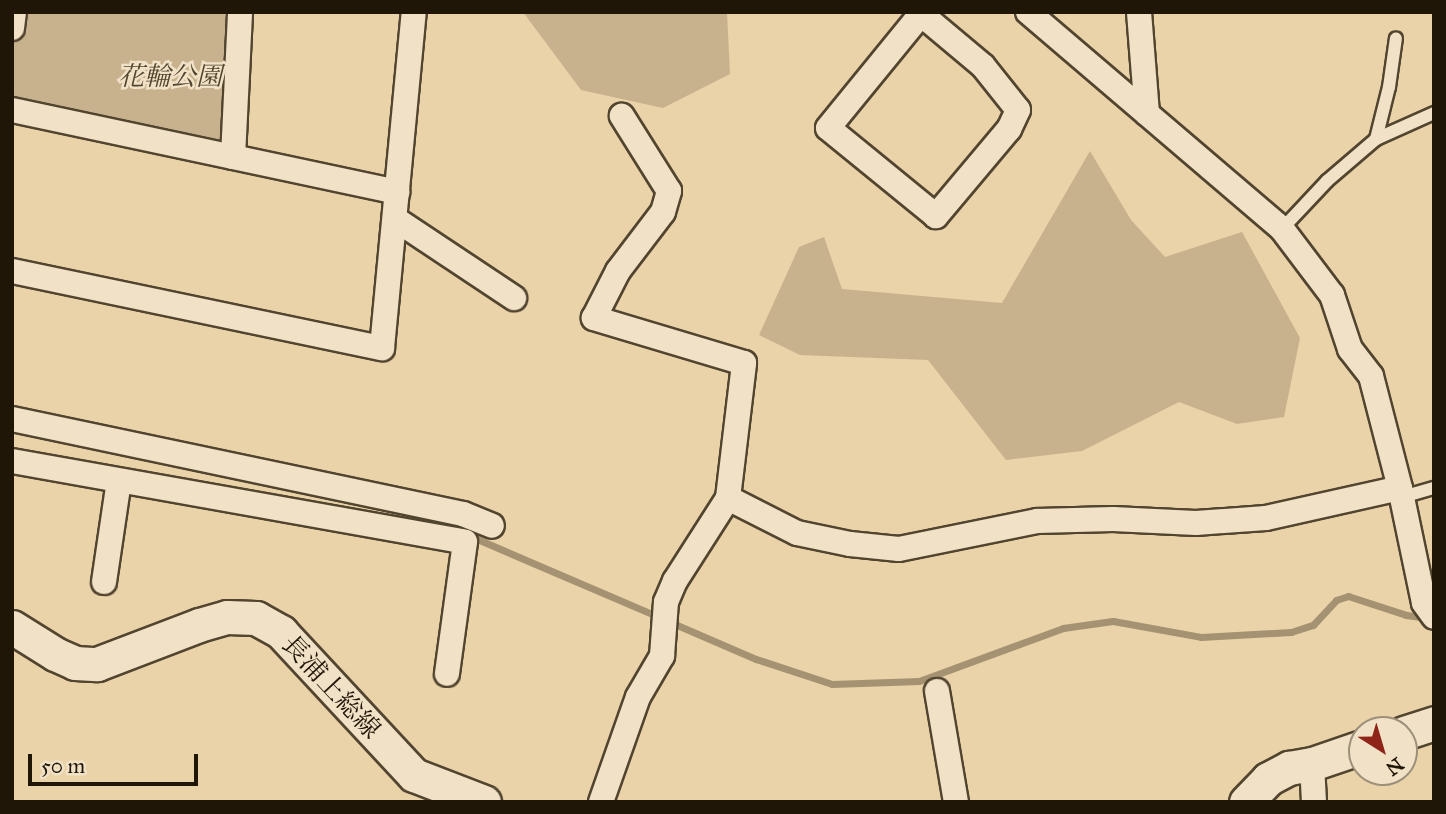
<!DOCTYPE html>
<meta charset="utf-8">
<style>
body{margin:0}
#map{position:relative;width:1446px;height:814px;overflow:hidden;background:#ead2a9;font-family:"IM FELL Great Primer","Noto Serif JP",serif}
div>[style]{position:absolute}
.green>*{inset:0;background:#c8b28e}
.stream>*{height:7px;margin:-3.5px;padding:0 3.5px;transform-origin:3.5px;border-radius:3.5px;background:#a59272}
.roads{filter:drop-shadow(2px 0 #524530) drop-shadow(-2px 0 #524530) drop-shadow(0 2px #524530) drop-shadow(0 -2px #524530)}
.lane>*{height:12px;margin:-6px;padding:0 6px;transform-origin:6px;border-radius:6px;background:#f1e2c7}
.street>*{height:24px;margin:-12px;padding:0 12px;transform-origin:12px;border-radius:12px;background:#f1e2c7}
.secondary>*{height:33px;margin:-16.5px;padding:0 16.5px;transform-origin:16.5px;border-radius:16.5px;background:#f1e2c7}
span{translate:-50% -50%;white-space:nowrap;text-align:center;line-height:1.15;-webkit-text-stroke:5px #f1e2c7;paint-order:stroke}
.park-label{font-size:26px;color:#524530;font-style:italic}
.street-label{font-size:26px;color:#201608}
.frame{position:absolute;inset:0;border:14px solid #201608;pointer-events:none}
.north{position:absolute;left:1348px;top:716px;width:70px;height:70px;box-sizing:border-box;background:#f1e2c7;border:2px solid #9d907b;border-radius:50%;rotate:143deg;font-size:19px;font-weight:700;line-height:28px;text-align:center;color:#201608}
.north::after{content:'';display:block;margin:auto;width:24px;height:32px;background:#8f2418;clip-path:polygon(50% 0,100% 100%,50% 72%,0 100%)}
.scale{position:absolute;left:28px;top:754px;width:170px;height:32px;box-sizing:border-box;border:4px solid #201608;border-top:0;padding-left:9px;font-size:21px;line-height:24px;white-space:nowrap;color:#201608;-webkit-text-stroke:5px #f1e2c7;paint-order:stroke}
</style>
<div id="map">
<div class="green">
<i style="clip-path:polygon(14px 12px,240px 12px,233px 157px,12px 110px)"></i>
<i style="clip-path:polygon(523px 12px,727px 12px,730px 74px,663px 108px,581px 90px)"></i>
<i style="clip-path:polygon(1090px 151px,1131px 220px,1165px 257px,1242px 232px,1300px 338px,1284px 417px,1237px 424px,1179px 402px,1082px 451px,1006px 460px,928px 360px,800px 355px,759px 335px,799px 247px,824px 237px,842px 289px,1002px 303px)"></i>
</div>
<div class="stream">
<i style="left:470px;top:536px;width:206px;rotate:23.2deg"></i>
<i style="left:670px;top:622px;width:94px;rotate:23.3deg"></i>
<i style="left:756px;top:659px;width:80px;rotate:18.2deg"></i>
<i style="left:832px;top:684px;width:87px;rotate:-2deg"></i>
<i style="left:919px;top:681px;width:153px;rotate:-20.2deg"></i>
<i style="left:1063px;top:628px;width:50px;rotate:-8deg"></i>
<i style="left:1113px;top:621px;width:89px;rotate:10.3deg"></i>
<i style="left:1201px;top:637px;width:90px;rotate:-3.2deg"></i>
<i style="left:1291px;top:632px;width:23px;rotate:-18deg"></i>
<i style="left:1313px;top:625px;width:34px;rotate:-47deg"></i>
<i style="left:1336px;top:600px;width:13px;rotate:-18deg"></i>
<i style="left:1348px;top:596px;width:61px;rotate:18.1deg"></i>
<i style="left:1406px;top:615px;width:22px;rotate:8deg"></i>
</div>
<div class="roads">
<div class="lane">
<i style="left:1376px;top:139px;width:54px;rotate:-76deg"></i>
<i style="left:1389px;top:87px;width:49px;rotate:-81.9deg"></i>
<i style="left:1282px;top:229px;width:66px;rotate:-46.8deg"></i>
<i style="left:1327px;top:181px;width:65px;rotate:-40.6deg"></i>
<i style="left:1376px;top:139px;width:64px;rotate:-24.1deg"></i>
<i style="left:1402px;top:497px;width:33px;rotate:-16deg"></i>
</div>
<div class="street">
<i style="left:917px;top:12px;width:4px;rotate:27deg"></i>
<i style="left:921px;top:14px;width:81px;rotate:40deg"></i>
<i style="left:983px;top:66px;width:56px;rotate:51.5deg"></i>
<i style="left:1018px;top:110px;width:21px;rotate:115deg"></i>
<i style="left:1009px;top:129px;width:114px;rotate:130deg"></i>
<i style="left:936px;top:216px;width:139px;rotate:-140.8deg"></i>
<i style="left:828px;top:128px;width:147px;rotate:-50.8deg"></i>
<i style="left:1028px;top:12px;width:334px;rotate:40.5deg"></i>
<i style="left:1282px;top:229px;width:83px;rotate:52.9deg"></i>
<i style="left:1332px;top:295px;width:57px;rotate:71.6deg"></i>
<i style="left:1350px;top:349px;width:34px;rotate:52deg"></i>
<i style="left:1371px;top:376px;width:116px;rotate:75.5deg"></i>
<i style="left:1400px;top:488px;width:117px;rotate:78.2deg"></i>
<i style="left:1424px;top:603px;width:17px;rotate:54deg"></i>
<i style="left:1139px;top:12px;width:102px;rotate:85.5deg"></i>
<i style="left:12px;top:28px;width:16px;rotate:-83deg"></i>
<i style="left:12px;top:110px;width:394px;rotate:12deg"></i>
<i style="left:233px;top:157px;width:145px;rotate:-87.2deg"></i>
<i style="left:395px;top:219px;width:143px;rotate:33.6deg"></i>
<i style="left:12px;top:271px;width:378px;rotate:11.8deg"></i>
<i style="left:382px;top:348px;width:338px;rotate:-84.6deg"></i>
<i style="left:12px;top:419px;width:461px;rotate:11.9deg"></i>
<i style="left:463px;top:514px;width:31px;rotate:22deg"></i>
<i style="left:12px;top:461px;width:460px;rotate:10.1deg"></i>
<i style="left:465px;top:542px;width:133px;rotate:97.8deg"></i>
<i style="left:728px;top:498px;width:77px;rotate:26.9deg"></i>
<i style="left:797px;top:533px;width:54px;rotate:11.7deg"></i>
<i style="left:850px;top:544px;width:49px;rotate:5.8deg"></i>
<i style="left:899px;top:549px;width:141px;rotate:-11.5deg"></i>
<i style="left:1037px;top:521px;width:76px;rotate:-1.5deg"></i>
<i style="left:1113px;top:519px;width:83px;rotate:2.8deg"></i>
<i style="left:1196px;top:523px;width:70px;rotate:-4.1deg"></i>
<i style="left:1266px;top:518px;width:137px;rotate:-12.6deg"></i>
<i style="left:104px;top:582px;width:102px;rotate:-81.6deg"></i>
<i style="left:937px;top:691px;width:113px;rotate:80.3deg"></i>
<i style="left:1312px;top:764px;width:38px;rotate:87deg"></i>
<i style="left:601px;top:802px;width:111px;rotate:-70.6deg"></i>
<i style="left:638px;top:697px;width:48px;rotate:-59.7deg"></i>
<i style="left:662px;top:656px;width:54px;rotate:-85.8deg"></i>
<i style="left:666px;top:602px;width:23px;rotate:-67deg"></i>
<i style="left:675px;top:581px;width:98px;rotate:-57.4deg"></i>
<i style="left:728px;top:498px;width:136px;rotate:-83.2deg"></i>
<i style="left:744px;top:363px;width:157px;rotate:-163.3deg"></i>
<i style="left:594px;top:318px;width:53px;rotate:-62.9deg"></i>
<i style="left:618px;top:271px;width:74px;rotate:-52.7deg"></i>
<i style="left:663px;top:212px;width:22px;rotate:-74deg"></i>
<i style="left:669px;top:191px;width:89px;rotate:-122.1deg"></i>
</div>
<div class="secondary">
<i style="left:12px;top:627px;width:51px;rotate:32.1deg"></i>
<i style="left:55px;top:654px;width:22px;rotate:24deg"></i>
<i style="left:75px;top:663px;width:22px;rotate:3deg"></i>
<i style="left:97px;top:664px;width:109px;rotate:-20.9deg"></i>
<i style="left:199px;top:625px;width:29px;rotate:-16deg"></i>
<i style="left:227px;top:617px;width:29px;rotate:2deg"></i>
<i style="left:256px;top:618px;width:29px;rotate:29deg"></i>
<i style="left:281px;top:632px;width:195px;rotate:47.1deg"></i>
<i style="left:414px;top:775px;width:75px;rotate:21.1deg"></i>
<i style="left:1404px;top:733px;width:32px;rotate:-18deg"></i>
<i style="left:1246px;top:802px;width:32px;rotate:-46deg"></i>
<i style="left:1268px;top:779px;width:24px;rotate:-28deg"></i>
<i style="left:1289px;top:768px;width:23px;rotate:-10deg"></i>
<i style="left:1312px;top:764px;width:53px;rotate:-18.8deg"></i>
</div>
</div>
<div class="park-label">
<span style="left:170px;top:77px">花輪公園</span>
</div>
<div class="street-label">
<span style="left:331px;top:687px;rotate:47deg">長浦上総線</span>
</div>
<div class="frame"></div>
<div class="north">N</div>
<div class="scale">50 m</div>
</div>
